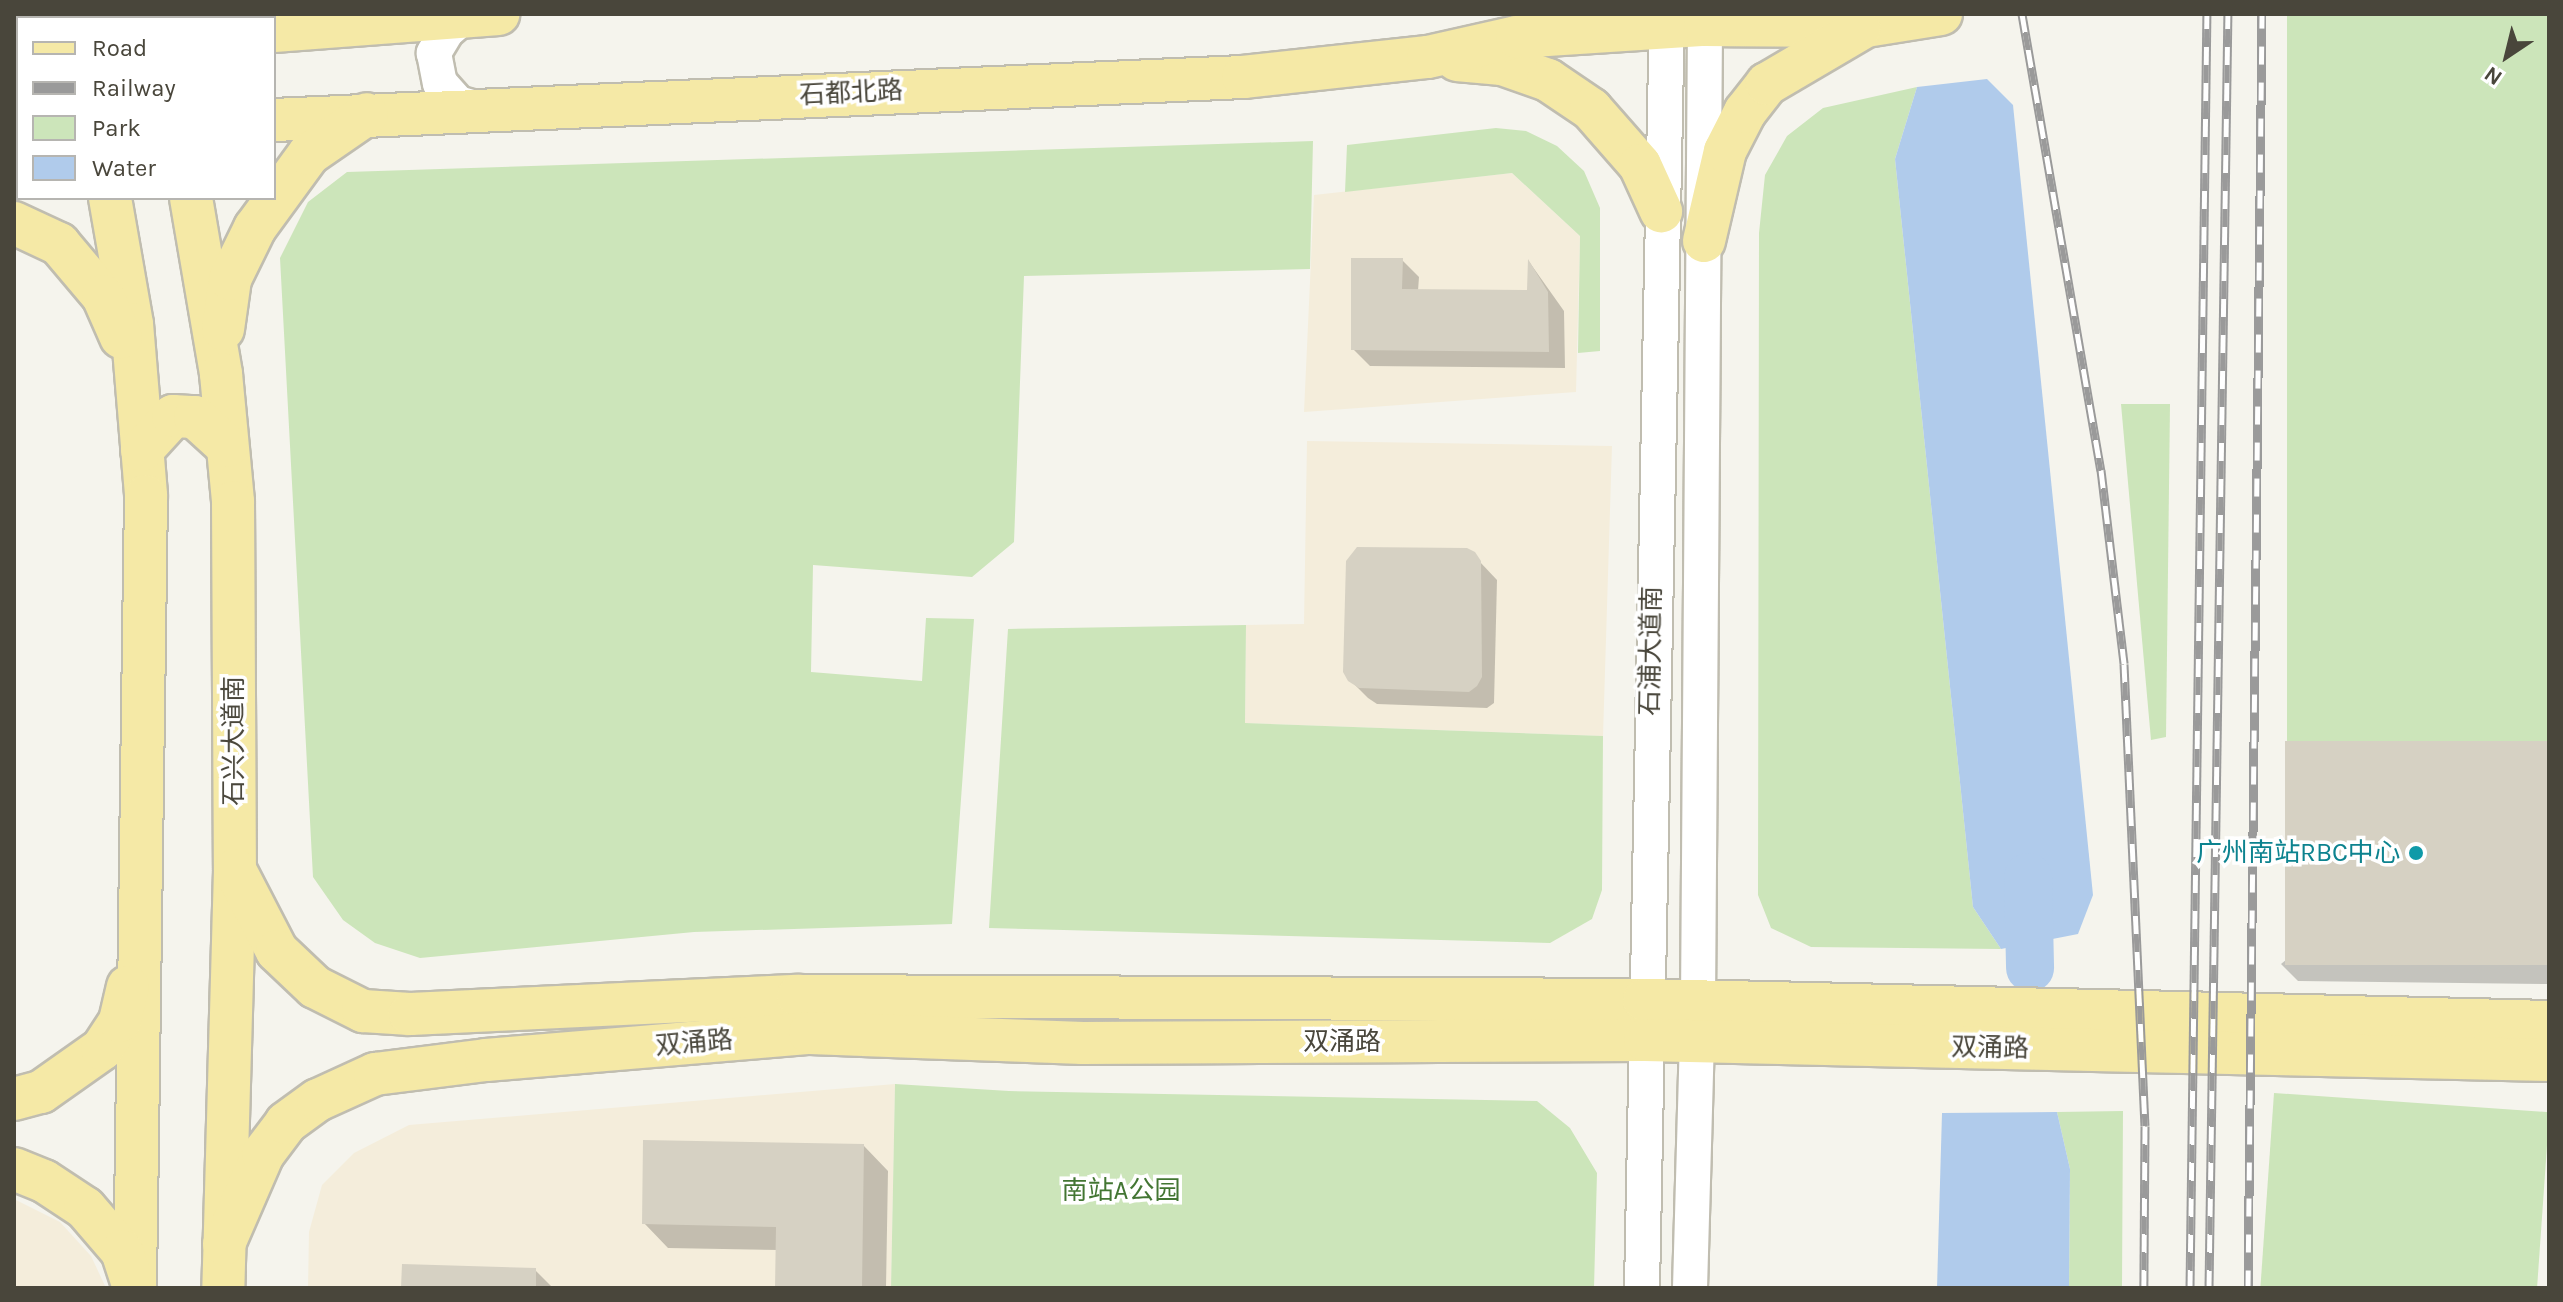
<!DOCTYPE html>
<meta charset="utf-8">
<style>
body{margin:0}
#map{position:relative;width:2563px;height:1302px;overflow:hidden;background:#f5f4ed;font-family:Karla,"Noto Sans SC",sans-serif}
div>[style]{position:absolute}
.commercial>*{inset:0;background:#f4eddb}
.green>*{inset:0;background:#cce5ba;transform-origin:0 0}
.water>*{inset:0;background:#b0cbeb}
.shadow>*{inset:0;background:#0003}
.river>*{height:48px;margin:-24px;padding:0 24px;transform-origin:24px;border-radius:24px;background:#b0cbeb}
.building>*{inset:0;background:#d6d1c3;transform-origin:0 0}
.roads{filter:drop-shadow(2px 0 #c0bdb0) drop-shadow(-2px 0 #c0bdb0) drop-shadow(0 2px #c0bdb0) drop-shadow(0 -2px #c0bdb0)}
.minor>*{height:34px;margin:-17px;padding:0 17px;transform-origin:17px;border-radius:17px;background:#fff}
.major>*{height:42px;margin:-21px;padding:0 21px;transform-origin:21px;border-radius:21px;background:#f5e9a6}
.rail>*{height:9px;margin-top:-4.5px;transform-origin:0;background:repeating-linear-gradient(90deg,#fff 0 18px,#9a9a9a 0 36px);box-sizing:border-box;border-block:2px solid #9a9a9a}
.dots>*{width:22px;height:22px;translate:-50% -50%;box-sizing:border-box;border:4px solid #fff;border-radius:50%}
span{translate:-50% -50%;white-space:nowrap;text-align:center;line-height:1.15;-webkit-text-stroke:7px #fff;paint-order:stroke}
.street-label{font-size:26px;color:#49463b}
.culture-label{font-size:26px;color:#0d838f}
.right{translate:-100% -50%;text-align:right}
.park-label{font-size:26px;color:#437633}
.frame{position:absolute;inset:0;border:16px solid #49463b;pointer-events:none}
.legend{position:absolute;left:16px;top:16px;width:260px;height:184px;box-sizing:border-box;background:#fff;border:2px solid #b6b5b1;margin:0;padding:10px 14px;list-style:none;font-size:24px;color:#49463b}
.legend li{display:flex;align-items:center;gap:16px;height:40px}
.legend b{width:40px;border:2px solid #b6b5b1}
.north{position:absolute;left:2467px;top:16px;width:80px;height:80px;-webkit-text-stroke:6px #fff;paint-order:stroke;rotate:215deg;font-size:22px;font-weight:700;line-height:32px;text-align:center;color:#49463b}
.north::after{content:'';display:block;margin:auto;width:28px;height:36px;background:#49463b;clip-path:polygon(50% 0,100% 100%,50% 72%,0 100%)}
</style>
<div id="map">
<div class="commercial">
<i style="clip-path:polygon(1512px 173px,1580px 236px,1576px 392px,1304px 412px,1314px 195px)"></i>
<i style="clip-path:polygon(1307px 441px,1612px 446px,1603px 736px,1245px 723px,1246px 625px,1304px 624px)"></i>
<i style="clip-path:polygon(895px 1084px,891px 1288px,308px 1288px,309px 1232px,322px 1185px,354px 1153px,409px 1125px)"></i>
<i style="clip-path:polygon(14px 1199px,60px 1222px,91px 1256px,106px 1288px,14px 1288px)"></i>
</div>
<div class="green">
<i style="left:2287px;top:14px;width:262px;height:727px"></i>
<i style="clip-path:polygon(1917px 87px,1895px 159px,1973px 907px,2001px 949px,1811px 947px,1771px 928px,1758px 895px,1759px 233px,1765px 175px,1787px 136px,1823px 108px)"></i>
<i style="clip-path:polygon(1496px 128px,1526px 131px,1557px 146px,1584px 171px,1600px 208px,1600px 351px,1578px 353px,1580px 236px,1512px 173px,1345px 192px,1347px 145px)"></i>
<i style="clip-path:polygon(1313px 141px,1310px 269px,1024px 276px,1014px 542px,972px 577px,813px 565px,811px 672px,922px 681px,926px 618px,974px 619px,952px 924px,694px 932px,420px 958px,375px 943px,343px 920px,313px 877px,280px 258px,308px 202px,347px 172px)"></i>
<i style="clip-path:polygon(2121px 404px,2170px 404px,2166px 737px,2151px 740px)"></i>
<i style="clip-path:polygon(1246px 625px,1245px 723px,1603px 736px,1602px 890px,1592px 919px,1550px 943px,989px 928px,1008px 629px)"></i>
<i style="clip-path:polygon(895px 1084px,1009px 1091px,1537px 1101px,1570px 1128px,1597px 1173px,1594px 1288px,891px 1288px)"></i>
<i style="left:2274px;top:1093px;width:276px;height:195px;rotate:4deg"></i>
<i style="clip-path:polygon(2123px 1111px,2122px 1288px,2069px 1288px,2070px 1169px,2057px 1112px)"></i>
</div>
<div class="water">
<i style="clip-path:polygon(1987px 79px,2013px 105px,2093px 895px,2078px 934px,2001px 949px,1973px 907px,1895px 159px,1917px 87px)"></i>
<i style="clip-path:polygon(2057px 1112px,2070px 1169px,2069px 1288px,1937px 1288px,1942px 1113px)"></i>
</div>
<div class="shadow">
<i style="clip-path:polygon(1402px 260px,1419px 277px,1418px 291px,1529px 292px,1530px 263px,1564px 311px,1565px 368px,1370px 366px,1353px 349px)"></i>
<i style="clip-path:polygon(1480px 562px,1497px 580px,1494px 703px,1487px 708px,1377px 704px,1368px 698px,1350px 680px)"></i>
<i style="clip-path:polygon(2549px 744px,2549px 984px,2298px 981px,2281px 964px)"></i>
<i style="clip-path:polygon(864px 1146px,888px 1171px,886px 1288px,777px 1288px,778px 1250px,668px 1248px,644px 1223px)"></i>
<i style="clip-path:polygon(535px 1270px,553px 1288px,403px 1288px)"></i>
</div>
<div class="river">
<i style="left:2028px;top:877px;width:91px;rotate:88.7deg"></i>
</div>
<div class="building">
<i style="clip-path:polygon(1351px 258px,1403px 258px,1402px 289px,1527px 290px,1528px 259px,1548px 292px,1549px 352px,1351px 350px)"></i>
<i style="clip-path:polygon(1357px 547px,1467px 548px,1475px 552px,1481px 561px,1482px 677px,1477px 686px,1469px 692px,1359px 688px,1348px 681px,1343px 672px,1346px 561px)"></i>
<i style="left:2285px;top:741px;width:264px;height:224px"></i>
<i style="clip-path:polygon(643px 1140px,864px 1144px,862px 1288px,775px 1288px,776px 1227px,642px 1224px)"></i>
<i style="clip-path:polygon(402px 1264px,536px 1268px,536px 1288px,401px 1288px)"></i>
</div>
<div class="roads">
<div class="minor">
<i style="left:465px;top:16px;width:23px;rotate:140deg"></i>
<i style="left:447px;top:31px;width:26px;rotate:121deg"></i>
<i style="left:434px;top:53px;width:31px;rotate:79deg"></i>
<i style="left:440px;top:83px;width:27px;rotate:48deg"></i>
<i style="left:458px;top:103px;width:25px;rotate:16deg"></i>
<i style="left:1642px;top:1288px;width:1274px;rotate:-88.88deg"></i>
<i style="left:1690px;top:1288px;width:285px;rotate:-88.4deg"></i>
<i style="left:1698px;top:1003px;width:989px;rotate:-89.59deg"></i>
</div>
<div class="major">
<i style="left:69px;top:14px;width:4px;rotate:76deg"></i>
<i style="left:153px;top:14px;width:4px;rotate:76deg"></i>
<i style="left:274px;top:31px;width:225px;rotate:-4.3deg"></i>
<i style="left:1457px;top:60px;width:45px;rotate:5.1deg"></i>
<i style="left:1502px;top:64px;width:49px;rotate:19.2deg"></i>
<i style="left:1548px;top:80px;width:52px;rotate:34deg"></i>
<i style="left:1591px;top:109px;width:74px;rotate:48.8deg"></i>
<i style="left:1640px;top:165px;width:51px;rotate:65.5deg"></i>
<i style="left:14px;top:96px;width:4px;rotate:-27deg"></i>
<i style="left:274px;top:120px;width:970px;rotate:-2.54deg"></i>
<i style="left:1243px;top:77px;width:186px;rotate:-6.2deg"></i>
<i style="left:1428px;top:57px;width:91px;rotate:-12.7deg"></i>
<i style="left:1517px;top:37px;width:188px;rotate:-3.7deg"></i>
<i style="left:1705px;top:25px;width:161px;rotate:0.4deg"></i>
<i style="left:1866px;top:26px;width:76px;rotate:-9.1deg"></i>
<i style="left:14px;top:166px;width:4px;rotate:-27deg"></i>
<i style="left:110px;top:198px;width:128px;rotate:80.1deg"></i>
<i style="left:132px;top:324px;width:173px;rotate:85.3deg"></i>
<i style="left:146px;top:496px;width:792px;rotate:90.8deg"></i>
<i style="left:191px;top:198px;width:179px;rotate:80.3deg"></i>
<i style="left:221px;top:374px;width:129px;rotate:84.6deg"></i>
<i style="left:233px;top:502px;width:368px;rotate:89.7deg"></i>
<i style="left:235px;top:870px;width:418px;rotate:91.6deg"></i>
<i style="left:14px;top:223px;width:50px;rotate:25deg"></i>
<i style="left:59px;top:244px;width:68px;rotate:49.8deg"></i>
<i style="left:103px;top:296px;width:45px;rotate:66.3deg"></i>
<i style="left:1704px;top:241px;width:92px;rotate:-76.9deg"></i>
<i style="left:1725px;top:151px;width:44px;rotate:-62.9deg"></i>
<i style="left:1745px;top:112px;width:36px;rotate:-52deg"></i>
<i style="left:1767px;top:84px;width:107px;rotate:-30.4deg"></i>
<i style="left:223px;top:329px;width:50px;rotate:-82deg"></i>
<i style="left:230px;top:279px;width:57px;rotate:-63.9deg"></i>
<i style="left:255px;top:228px;width:92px;rotate:-53.9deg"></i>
<i style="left:309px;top:154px;width:70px;rotate:-34.6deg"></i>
<i style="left:142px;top:450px;width:46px;rotate:-47.6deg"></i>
<i style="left:173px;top:416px;width:22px;rotate:3deg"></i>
<i style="left:195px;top:417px;width:43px;rotate:42.2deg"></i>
<i style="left:235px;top:870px;width:91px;rotate:62.6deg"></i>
<i style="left:277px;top:951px;width:52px;rotate:43.5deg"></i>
<i style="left:315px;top:987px;width:54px;rotate:26.6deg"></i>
<i style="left:363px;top:1011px;width:47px;rotate:3.7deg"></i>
<i style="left:410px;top:1014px;width:388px;rotate:-2.7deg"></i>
<i style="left:798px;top:996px;width:846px;rotate:0.27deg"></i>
<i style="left:1644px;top:1000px;width:905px;rotate:1.39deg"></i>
<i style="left:14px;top:1099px;width:28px;rotate:-15deg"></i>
<i style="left:41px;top:1092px;width:75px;rotate:-35.2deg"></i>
<i style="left:102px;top:1049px;width:33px;rotate:-57deg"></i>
<i style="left:120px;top:1021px;width:35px;rotate:-77deg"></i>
<i style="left:14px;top:1169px;width:32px;rotate:22deg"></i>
<i style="left:44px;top:1181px;width:49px;rotate:33.4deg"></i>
<i style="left:85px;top:1208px;width:57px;rotate:49.3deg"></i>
<i style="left:122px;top:1251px;width:33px;rotate:72deg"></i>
<i style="left:224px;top:1244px;width:98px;rotate:-66.6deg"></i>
<i style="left:263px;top:1154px;width:39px;rotate:-53deg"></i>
<i style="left:286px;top:1123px;width:39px;rotate:-36deg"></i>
<i style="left:318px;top:1100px;width:63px;rotate:-24.5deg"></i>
<i style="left:375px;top:1074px;width:112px;rotate:-7.2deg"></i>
<i style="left:486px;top:1060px;width:325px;rotate:-4.8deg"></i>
<i style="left:810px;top:1033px;width:273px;rotate:2.1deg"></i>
<i style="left:1083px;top:1043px;width:562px;rotate:-0.31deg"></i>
<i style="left:1645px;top:1040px;width:904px;rotate:1.27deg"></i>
</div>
</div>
<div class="rail">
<i style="left:2022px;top:14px;width:463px;rotate:80.2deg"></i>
<i style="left:2101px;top:470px;width:195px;rotate:83.2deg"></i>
<i style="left:2124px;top:664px;width:462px;rotate:87.4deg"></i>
<i style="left:2145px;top:1126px;width:162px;rotate:90.4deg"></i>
<i style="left:2190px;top:1288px;width:1274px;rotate:-89.24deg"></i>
<i style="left:2209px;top:1288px;width:1274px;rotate:-89.15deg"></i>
<i style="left:2248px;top:1288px;width:1274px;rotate:-89.37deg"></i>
</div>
<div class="dots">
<i style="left:2416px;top:853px;background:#0f9aa8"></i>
</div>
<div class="street-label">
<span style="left:851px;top:93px;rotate:-3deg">石都北路</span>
<span style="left:1651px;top:651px;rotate:-89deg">石浦大道南</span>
<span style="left:234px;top:741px;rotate:-90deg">石兴大道南</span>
<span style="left:1342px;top:1042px">双涌路</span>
<span style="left:694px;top:1043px;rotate:-5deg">双涌路</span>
<span style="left:1990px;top:1048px;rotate:1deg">双涌路</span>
</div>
<div class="culture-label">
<span class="right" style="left:2400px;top:853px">广州南站RBC中心</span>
</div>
<div class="park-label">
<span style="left:1121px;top:1191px">南站A公园</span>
</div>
<div class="frame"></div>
<ul class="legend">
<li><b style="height:10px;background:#f5e9a6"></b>Road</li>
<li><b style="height:10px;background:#9a9a9a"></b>Railway</li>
<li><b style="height:22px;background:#cce5ba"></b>Park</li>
<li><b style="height:22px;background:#b0cbeb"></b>Water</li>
</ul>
<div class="north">N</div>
</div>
